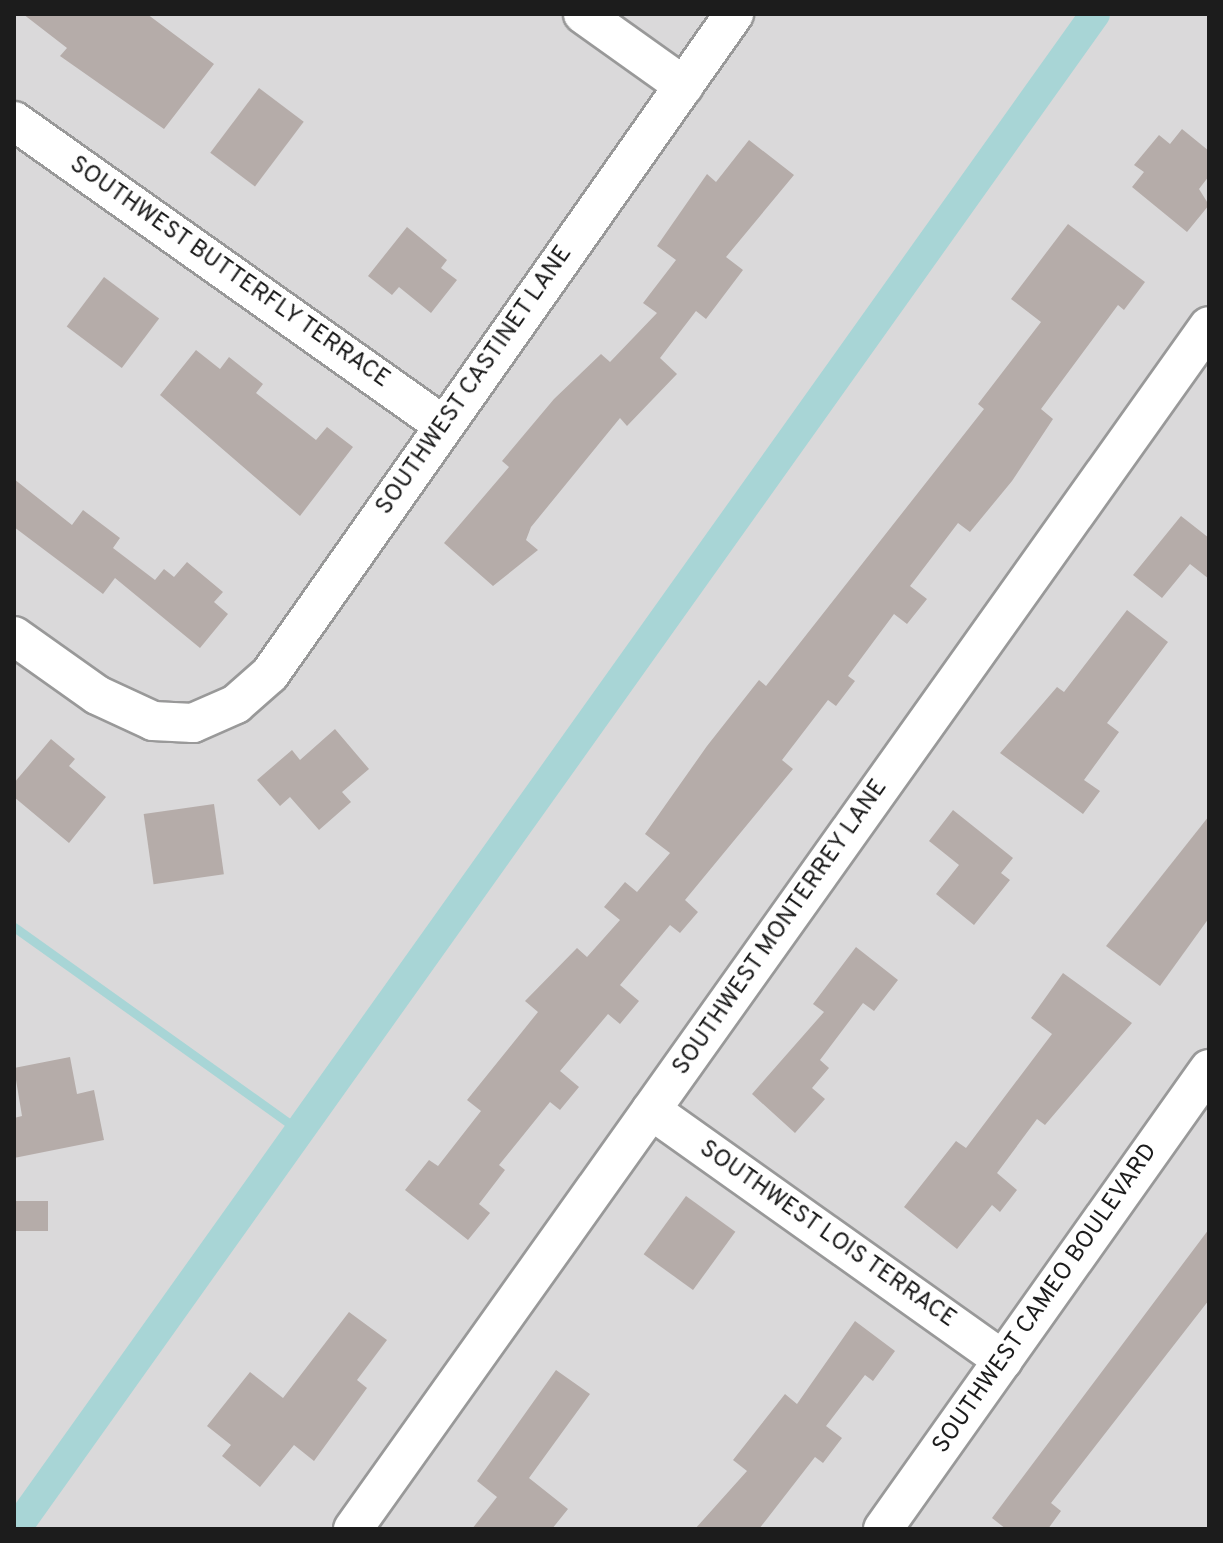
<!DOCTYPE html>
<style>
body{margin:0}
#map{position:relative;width:1223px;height:1543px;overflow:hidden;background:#ede7e3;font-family:Overpass,sans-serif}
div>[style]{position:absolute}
.residential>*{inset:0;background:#dad9da;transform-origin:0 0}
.stream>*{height:9px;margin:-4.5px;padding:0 4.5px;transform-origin:4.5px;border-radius:4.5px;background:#a8d5d6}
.canal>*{height:30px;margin:-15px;padding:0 15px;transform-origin:15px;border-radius:15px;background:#a8d5d6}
.building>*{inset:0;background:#b5aca9;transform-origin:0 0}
.roads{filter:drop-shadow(2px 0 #999) drop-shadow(-2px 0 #999) drop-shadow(0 2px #999) drop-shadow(0 -2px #999)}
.minor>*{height:38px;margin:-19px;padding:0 19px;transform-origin:19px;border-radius:19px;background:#fff}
span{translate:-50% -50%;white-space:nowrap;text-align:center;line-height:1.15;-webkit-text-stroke:8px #fff;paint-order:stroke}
.street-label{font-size:24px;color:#1c1c1c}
.frame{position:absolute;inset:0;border:16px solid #1c1c1c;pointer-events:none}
</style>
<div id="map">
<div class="residential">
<i style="left:14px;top:14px;width:1195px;height:1515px"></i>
</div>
<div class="stream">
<i style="left:14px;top:927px;width:351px;rotate:35.5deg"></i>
</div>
<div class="canal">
<i style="left:16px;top:1529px;width:1860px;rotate:-54.54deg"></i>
</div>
<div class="building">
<i style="clip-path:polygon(23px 14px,147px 14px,214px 64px,164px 129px,60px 56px,67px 48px)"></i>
<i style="left:259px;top:88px;width:56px;height:81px;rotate:37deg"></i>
<i style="clip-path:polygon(1182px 129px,1209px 151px,1209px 176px,1199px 189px,1209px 205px,1187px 232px,1132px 187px,1144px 172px,1134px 165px,1159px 135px,1170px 144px)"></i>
<i style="clip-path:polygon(749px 140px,794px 175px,726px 257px,743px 270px,706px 319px,696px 311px,660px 358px,677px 374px,627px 426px,620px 418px,531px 527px,526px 540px,538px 550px,493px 586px,444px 543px,509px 467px,502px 461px,554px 399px,601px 354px,610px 362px,657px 313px,643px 303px,676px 260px,657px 246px,707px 174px,716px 182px)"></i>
<i style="clip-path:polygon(1068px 224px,1145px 282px,1124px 310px,1118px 305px,1041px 409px,1053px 419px,1012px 481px,970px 532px,958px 523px,910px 586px,927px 599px,907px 624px,894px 614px,848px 676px,855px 681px,836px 706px,828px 700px,782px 760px,793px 769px,685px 900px,698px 912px,680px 933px,670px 925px,620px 985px,639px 1001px,620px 1024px,608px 1014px,560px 1071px,579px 1087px,560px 1110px,550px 1102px,499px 1165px,505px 1170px,479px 1204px,490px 1213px,468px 1240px,405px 1190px,429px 1160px,438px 1166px,481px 1111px,467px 1100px,538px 1012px,525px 1001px,577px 948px,587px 957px,620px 920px,604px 907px,625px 882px,637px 892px,670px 853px,645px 834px,707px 746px,759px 680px,766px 686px,984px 409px,978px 404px,1041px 322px,1011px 299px)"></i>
<i style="clip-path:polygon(407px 227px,447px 260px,441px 268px,457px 280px,431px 313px,399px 287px,392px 295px,368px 276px)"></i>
<i style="left:104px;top:277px;width:69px;height:62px;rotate:37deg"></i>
<i style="clip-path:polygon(196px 350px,220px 369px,229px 357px,263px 384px,256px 393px,316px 440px,327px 427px,353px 447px,300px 516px,160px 395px)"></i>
<i style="clip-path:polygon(14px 479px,72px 525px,83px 510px,120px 538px,113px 548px,155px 580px,164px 569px,174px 577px,187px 562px,223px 592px,214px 602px,228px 614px,200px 648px,115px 578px,103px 594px,14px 527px)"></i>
<i style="clip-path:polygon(1181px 516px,1209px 538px,1209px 579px,1190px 564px,1162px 598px,1133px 575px)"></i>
<i style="clip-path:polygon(1127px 610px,1168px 642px,1107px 723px,1119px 732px,1084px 780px,1100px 791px,1083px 814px,1000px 753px,1057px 687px,1064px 692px)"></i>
<i style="clip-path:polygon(335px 729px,369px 769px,342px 792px,351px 802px,319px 830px,290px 797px,280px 806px,257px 780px,292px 750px,300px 760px)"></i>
<i style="clip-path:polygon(51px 739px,75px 759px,69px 766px,106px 797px,69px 843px,14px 797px,14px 783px)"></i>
<i style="left:214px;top:804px;width:71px;height:71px;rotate:82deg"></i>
<i style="clip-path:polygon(953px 810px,1013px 858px,1001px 873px,1010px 880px,974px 925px,936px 894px,959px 865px,929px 841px)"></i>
<i style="clip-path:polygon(1209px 816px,1209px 918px,1160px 986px,1106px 946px)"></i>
<i style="clip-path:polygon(856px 947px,898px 980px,874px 1011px,863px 1003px,820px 1060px,829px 1068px,812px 1088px,825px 1099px,795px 1133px,752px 1094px,824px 1012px,813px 1004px)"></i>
<i style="clip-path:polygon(1063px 973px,1132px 1023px,1045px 1125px,1037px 1119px,997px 1173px,1017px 1190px,1000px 1212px,992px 1205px,957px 1249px,904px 1207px,956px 1141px,966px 1148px,1052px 1034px,1031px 1018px)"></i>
<i style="clip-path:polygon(70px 1057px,77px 1094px,94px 1090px,104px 1140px,14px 1158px,14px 1118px,22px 1116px,14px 1068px)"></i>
<i style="left:686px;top:1196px;width:61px;height:72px;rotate:36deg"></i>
<i style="left:14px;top:1201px;width:34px;height:30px"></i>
<i style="clip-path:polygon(1209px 1229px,1209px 1300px,1051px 1503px,1061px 1511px,1048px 1529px,1006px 1529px,992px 1518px)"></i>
<i style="clip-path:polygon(349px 1312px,387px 1340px,357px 1380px,367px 1388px,314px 1461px,294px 1445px,260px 1487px,222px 1456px,231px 1445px,207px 1426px,250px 1372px,283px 1398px)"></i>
<i style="clip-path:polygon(855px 1321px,895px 1351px,873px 1381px,865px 1375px,826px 1426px,842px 1438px,823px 1463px,815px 1457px,759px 1529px,695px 1529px,747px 1471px,733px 1460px,785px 1394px,797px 1404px)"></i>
<i style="clip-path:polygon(556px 1370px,590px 1394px,529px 1478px,568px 1509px,552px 1529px,472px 1529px,497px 1497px,477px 1481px)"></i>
</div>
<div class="roads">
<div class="minor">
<i style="left:583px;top:14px;width:124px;rotate:35.5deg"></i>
<i style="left:14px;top:121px;width:526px;rotate:35.32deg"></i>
<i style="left:14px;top:636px;width:102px;rotate:35.4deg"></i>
<i style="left:97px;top:695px;width:62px;rotate:24.9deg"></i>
<i style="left:153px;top:721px;width:40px;rotate:2.9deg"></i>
<i style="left:193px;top:723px;width:47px;rotate:-23.8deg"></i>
<i style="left:236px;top:704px;width:45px;rotate:-41.4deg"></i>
<i style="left:270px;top:674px;width:807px;rotate:-54.89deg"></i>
<i style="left:651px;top:1110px;width:432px;rotate:35.4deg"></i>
<i style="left:353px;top:1529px;width:1476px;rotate:-54.57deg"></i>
<i style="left:883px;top:1529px;width:564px;rotate:-54.67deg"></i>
</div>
</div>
<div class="street-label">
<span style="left:229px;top:273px;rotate:35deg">SOUTHWEST BUTTERFLY TERRACE</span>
<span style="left:475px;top:381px;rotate:-55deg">SOUTHWEST CASTINET LANE</span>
<span style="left:781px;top:928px;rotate:-55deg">SOUTHWEST MONTERREY LANE</span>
<span style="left:827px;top:1235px;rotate:35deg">SOUTHWEST LOIS TERRACE</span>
<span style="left:1046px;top:1299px;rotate:-55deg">SOUTHWEST CAMEO BOULEVARD</span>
</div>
<div class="frame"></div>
</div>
